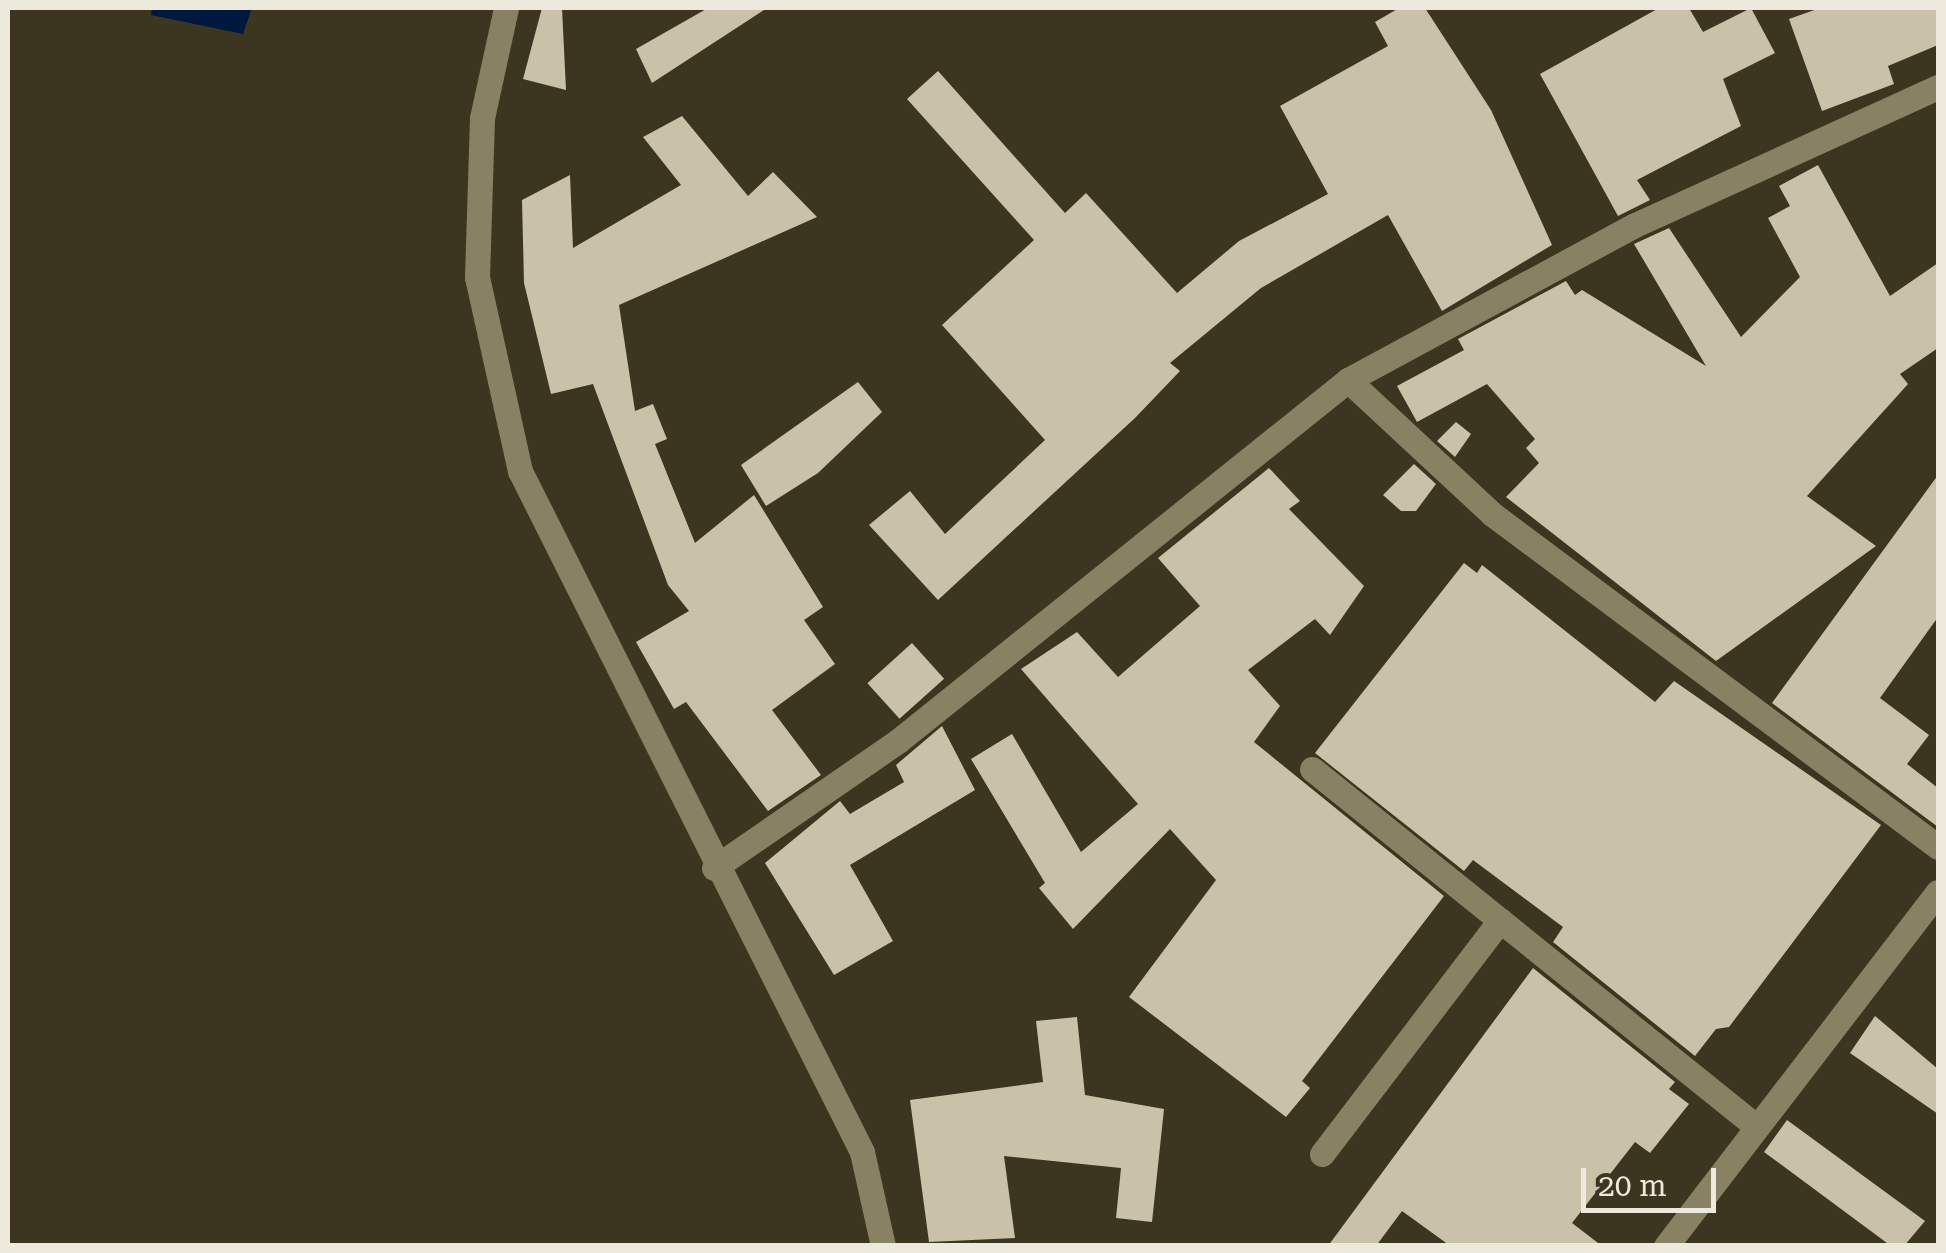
<!DOCTYPE html>
<style>
body{margin:0}
#map{position:relative;width:1946px;height:1253px;overflow:hidden;background:#3c3621;font-family:"Roboto Serif",serif}
div>[style]{position:absolute}
.water>*{inset:0;background:#01183e}
.building>*{inset:0;background:#c9c2a9;transform-origin:0 0}
.minor>*{height:25px;margin:-12.5px;padding:0 12.5px;transform-origin:12.5px;border-radius:12.5px;background:#898163}
span{translate:-50% -50%;white-space:nowrap;text-align:center;line-height:1.15;-webkit-text-stroke:10px #3c3621;paint-order:stroke}
.frame{position:absolute;inset:0;border:10px solid #edeadd;pointer-events:none}
.scale{position:absolute;left:1581px;top:1168px;width:135px;height:45px;box-sizing:border-box;border:5px solid #edeadd;border-top:0;padding-left:12px;font-size:30px;line-height:35px;white-space:nowrap;color:#edeadd;-webkit-text-stroke:8px #3c3621;paint-order:stroke}
</style>
<div id="map">
<div class="water">
<i style="clip-path:polygon(152px 8px,252px 8px,243px 34px,151px 15px)"></i>
</div>
<div class="building">
<i style="clip-path:polygon(542px 8px,562px 8px,566px 90px,523px 79px)"></i>
<i style="clip-path:polygon(708px 8px,767px 8px,652px 83px,636px 49px)"></i>
<i style="clip-path:polygon(1399px 8px,1425px 8px,1491px 110px,1552px 245px,1442px 311px,1388px 215px,1261px 288px,1170px 363px,1180px 371px,1135px 418px,938px 600px,869px 525px,910px 491px,945px 534px,1045px 440px,942px 325px,1034px 240px,907px 99px,938px 71px,1065px 213px,1086px 193px,1177px 293px,1239px 241px,1328px 194px,1280px 106px,1388px 46px,1375px 22px)"></i>
<i style="clip-path:polygon(1659px 8px,1689px 8px,1703px 32px,1751px 8px,1775px 53px,1723px 79px,1741px 126px,1637px 180px,1650px 200px,1618px 216px,1540px 74px)"></i>
<i style="clip-path:polygon(1820px 8px,1938px 8px,1938px 45px,1888px 66px,1894px 84px,1822px 111px,1789px 19px)"></i>
<i style="clip-path:polygon(682px 116px,748px 196px,773px 172px,817px 217px,619px 305px,635px 411px,653px 404px,667px 439px,655px 444px,695px 543px,754px 495px,823px 607px,804px 620px,835px 664px,772px 710px,821px 775px,768px 811px,686px 702px,674px 709px,636px 642px,689px 611px,668px 585px,593px 384px,551px 394px,524px 283px,522px 200px,570px 175px,573px 248px,681px 185px,643px 137px)"></i>
<i style="clip-path:polygon(1818px 165px,1890px 296px,1938px 263px,1938px 348px,1900px 374px,1908px 384px,1807px 496px,1876px 546px,1716px 661px,1506px 497px,1539px 463px,1526px 448px,1535px 439px,1487px 384px,1417px 422px,1397px 386px,1464px 350px,1458px 339px,1566px 281px,1575px 295px,1582px 290px,1706px 366px,1634px 244px,1669px 228px,1741px 337px,1800px 277px,1768px 218px,1790px 206px,1779px 186px)"></i>
<i style="clip-path:polygon(858px 382px,882px 412px,818px 473px,766px 506px,741px 465px)"></i>
<i style="clip-path:polygon(1456px 422px,1471px 434px,1455px 457px,1437px 441px)"></i>
<i style="clip-path:polygon(1414px 464px,1436px 484px,1416px 511px,1401px 511px,1383px 495px)"></i>
<i style="clip-path:polygon(1269px 468px,1300px 501px,1289px 509px,1364px 586px,1330px 635px,1315px 619px,1248px 670px,1280px 706px,1254px 742px,1444px 896px,1302px 1081px,1310px 1088px,1286px 1117px,1129px 997px,1216px 880px,1170px 829px,1073px 929px,1039px 888px,1045px 883px,971px 759px,1012px 734px,1081px 852px,1138px 804px,1021px 669px,1077px 632px,1118px 677px,1200px 606px,1158px 558px)"></i>
<i style="clip-path:polygon(1938px 475px,1938px 617px,1880px 698px,1929px 735px,1907px 764px,1938px 788px,1938px 827px,1772px 703px)"></i>
<i style="clip-path:polygon(1464px 563px,1477px 573px,1482px 565px,1655px 702px,1674px 681px,1881px 825px,1729px 1027px,1716px 1029px,1695px 1056px,1553px 942px,1563px 927px,1473px 860px,1464px 871px,1315px 753px)"></i>
<i style="left:912px;top:643px;width:48px;height:60px;rotate:48deg"></i>
<i style="clip-path:polygon(942px 726px,975px 790px,850px 865px,893px 941px,834px 975px,765px 863px,840px 801px,850px 814px,904px 782px,896px 765px)"></i>
<i style="clip-path:polygon(1533px 968px,1675px 1082px,1669px 1089px,1689px 1104px,1650px 1153px,1635px 1142px,1572px 1223px,1602px 1246px,1449px 1245px,1402px 1211px,1376px 1246px,1328px 1246px)"></i>
<i style="clip-path:polygon(1875px 1016px,1938px 1069px,1938px 1114px,1850px 1053px)"></i>
<i style="clip-path:polygon(1077px 1017px,1085px 1095px,1164px 1109px,1152px 1222px,1116px 1218px,1121px 1168px,1004px 1156px,1015px 1238px,929px 1242px,910px 1100px,1043px 1082px,1036px 1021px)"></i>
<i style="clip-path:polygon(1787px 1120px,1925px 1221px,1904px 1246px,1891px 1246px,1764px 1152px)"></i>
</div>
<div class="minor">
<i style="left:506px;top:8px;width:113px;rotate:102.3deg"></i>
<i style="left:482px;top:118px;width:159px;rotate:91.8deg"></i>
<i style="left:477px;top:277px;width:199px;rotate:77.5deg"></i>
<i style="left:520px;top:471px;width:762px;rotate:63.33deg"></i>
<i style="left:862px;top:1152px;width:96px;rotate:77.4deg"></i>
<i style="left:1348px;top:380px;width:197px;rotate:42.9deg"></i>
<i style="left:1492px;top:514px;width:557px;rotate:36.75deg"></i>
<i style="left:1312px;top:769px;width:571px;rotate:38.82deg"></i>
<i style="left:714px;top:868px;width:224px;rotate:-34.6deg"></i>
<i style="left:898px;top:741px;width:577px;rotate:-38.74deg"></i>
<i style="left:1348px;top:380px;width:326px;rotate:-28.4deg"></i>
<i style="left:1635px;top:225px;width:333px;rotate:-24.5deg"></i>
<i style="left:1322px;top:1154px;width:294px;rotate:-52.7deg"></i>
<i style="left:1666px;top:1246px;width:446px;rotate:-52.5deg"></i>
</div>
<div class="frame"></div>
<div class="scale">20 m</div>
</div>
